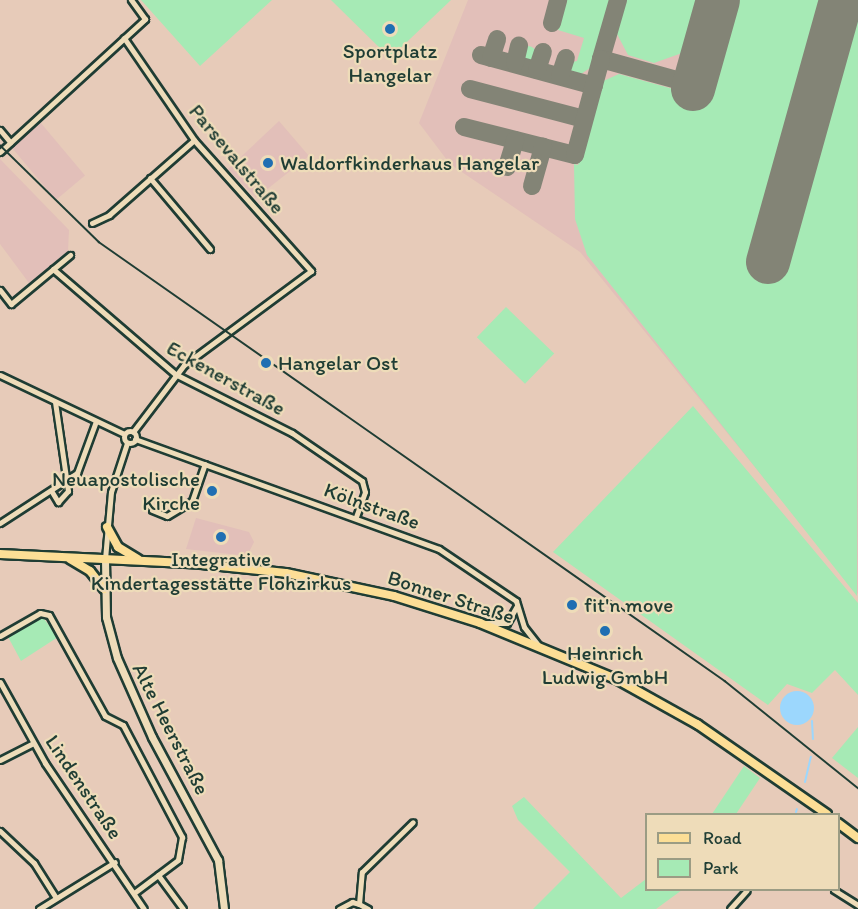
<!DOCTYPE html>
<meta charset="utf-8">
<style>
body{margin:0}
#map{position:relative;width:858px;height:909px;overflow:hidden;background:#e7cbb9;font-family:Itim,sans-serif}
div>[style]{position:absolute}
.built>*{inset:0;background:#e2bfb9;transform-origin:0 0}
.green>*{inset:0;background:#a6eab5;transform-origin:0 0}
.round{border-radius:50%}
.water>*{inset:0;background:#9cd7fd}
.stream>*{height:2px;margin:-1px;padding:0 1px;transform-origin:1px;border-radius:1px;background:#9cd7fd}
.taxiway>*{height:18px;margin:-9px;padding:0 9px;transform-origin:9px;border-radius:9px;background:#838476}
.runway>*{height:44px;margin:-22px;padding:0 22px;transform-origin:22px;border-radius:22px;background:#838476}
.roads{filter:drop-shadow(2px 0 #1f3d34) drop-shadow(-2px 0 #1f3d34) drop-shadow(0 2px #1f3d34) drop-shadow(0 -2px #1f3d34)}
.street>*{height:5px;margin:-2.5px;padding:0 2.5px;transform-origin:2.5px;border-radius:2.5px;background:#eedcb9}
.street>.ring{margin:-2.5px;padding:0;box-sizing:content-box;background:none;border:5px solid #eedcb9;border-radius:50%}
.secondary>*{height:7px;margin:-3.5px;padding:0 3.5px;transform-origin:3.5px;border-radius:3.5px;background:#eedcb9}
.primary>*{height:8px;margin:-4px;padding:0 4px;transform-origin:4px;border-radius:4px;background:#fcde96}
.tram>*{height:1.5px;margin:-0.75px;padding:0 0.75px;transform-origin:0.75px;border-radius:0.75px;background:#1f3d34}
.dots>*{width:16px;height:16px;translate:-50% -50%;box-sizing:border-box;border:3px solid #eedcb9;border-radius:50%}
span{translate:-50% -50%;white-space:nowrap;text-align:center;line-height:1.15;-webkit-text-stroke:4.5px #eedcb9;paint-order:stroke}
.poi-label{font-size:21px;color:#1f3d34}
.left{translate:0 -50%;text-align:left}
.right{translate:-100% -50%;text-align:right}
.street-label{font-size:21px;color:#1f3d34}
.legend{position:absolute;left:645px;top:813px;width:195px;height:78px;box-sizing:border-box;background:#eedcb9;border:2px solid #9b9c84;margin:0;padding:8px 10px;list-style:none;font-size:18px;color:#1f3d34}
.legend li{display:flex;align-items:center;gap:12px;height:30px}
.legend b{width:30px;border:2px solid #9b9c84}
</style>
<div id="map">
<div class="built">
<i style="clip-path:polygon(468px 0,858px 0,858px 594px,580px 252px,450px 164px,419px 123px)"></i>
<i style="clip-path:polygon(279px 121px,309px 156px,256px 198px,228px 169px)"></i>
<i style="left:40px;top:122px;width:70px;height:38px;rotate:50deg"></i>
<i style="clip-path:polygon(0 159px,69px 230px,68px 251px,29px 283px,0 244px)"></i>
<i style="clip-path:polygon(196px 518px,249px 532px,254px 542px,247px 556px,186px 549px)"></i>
</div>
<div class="green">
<i style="clip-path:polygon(141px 0,272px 0,200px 66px)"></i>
<i style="clip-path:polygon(331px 0,451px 0,390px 58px)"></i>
<i style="clip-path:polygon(566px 0,610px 0,593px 66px,578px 76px,565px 72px,568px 63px,577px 61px,584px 38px,558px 30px)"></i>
<i style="clip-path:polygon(626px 0,703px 0,682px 53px,654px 63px,628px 55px,616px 32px)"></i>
<i style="clip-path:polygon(734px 0,858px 0,857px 596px,587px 255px,575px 219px,574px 164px,578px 165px,601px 82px,619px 74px,706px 98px)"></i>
<i class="round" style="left:519px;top:46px;width:18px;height:18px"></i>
<i style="left:506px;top:307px;width:67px;height:42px;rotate:44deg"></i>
<i style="clip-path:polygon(693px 406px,858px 603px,858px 695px,835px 670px,812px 693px,787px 684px,768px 705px,553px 552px)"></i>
<i style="clip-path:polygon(41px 615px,58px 637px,21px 661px,7px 635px)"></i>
<i style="clip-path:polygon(858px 727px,858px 778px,832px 758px)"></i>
<i style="clip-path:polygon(744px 766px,760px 778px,736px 814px,712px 814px)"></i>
<i style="clip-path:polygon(524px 797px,621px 898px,646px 879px,646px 890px,682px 890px,656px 909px,533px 909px,570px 872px,518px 820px,512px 806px)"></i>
</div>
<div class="water">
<i class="round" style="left:780px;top:691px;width:34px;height:34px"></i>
</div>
<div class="stream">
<i style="left:812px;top:721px;width:18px;rotate:87deg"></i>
<i style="left:805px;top:782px;width:26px;rotate:-77deg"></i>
<i style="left:796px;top:812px;width:3px;rotate:-72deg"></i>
</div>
<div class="taxiway">
<i style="left:618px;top:0;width:61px;rotate:106.1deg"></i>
<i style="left:601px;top:59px;width:98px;rotate:15.5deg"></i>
<i style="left:552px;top:23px;width:24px;rotate:-75deg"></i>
<i style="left:481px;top:55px;width:117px;rotate:15.3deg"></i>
<i style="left:491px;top:58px;width:20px;rotate:-72deg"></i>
<i style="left:515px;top:63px;width:18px;rotate:-77deg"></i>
<i style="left:537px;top:70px;width:19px;rotate:-72deg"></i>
<i style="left:560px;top:76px;width:19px;rotate:-72deg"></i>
<i style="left:470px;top:89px;width:118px;rotate:14.7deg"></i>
<i style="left:464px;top:127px;width:114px;rotate:14.2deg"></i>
<i style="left:575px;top:155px;width:99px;rotate:-74.8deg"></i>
<i style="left:507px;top:167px;width:28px;rotate:-73deg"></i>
<i style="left:532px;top:186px;width:41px;rotate:-74.2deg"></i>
</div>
<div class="runway">
<i style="left:693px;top:89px;width:92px;rotate:-74.3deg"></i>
<i style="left:768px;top:262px;width:272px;rotate:-74.4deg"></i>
</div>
<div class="roads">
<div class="street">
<i style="left:124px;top:38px;width:124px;rotate:55.5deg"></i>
<i style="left:194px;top:140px;width:176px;rotate:48.2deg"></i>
<i style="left:311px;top:271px;width:158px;rotate:143.5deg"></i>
<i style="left:184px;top:365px;width:84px;rotate:127.3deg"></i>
<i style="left:0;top:130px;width:16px;rotate:50deg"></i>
<i style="left:0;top:152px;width:197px;rotate:-42.5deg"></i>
<i style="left:145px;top:19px;width:24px;rotate:-126deg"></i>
<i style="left:150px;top:178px;width:93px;rotate:49.8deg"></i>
<i style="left:92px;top:223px;width:19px;rotate:-25deg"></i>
<i style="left:109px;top:215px;width:113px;rotate:-41.4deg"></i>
<i style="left:53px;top:269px;width:161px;rotate:40.7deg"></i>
<i style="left:175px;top:374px;width:131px;rotate:26.8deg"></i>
<i style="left:292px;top:433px;width:85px;rotate:34.4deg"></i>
<i style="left:362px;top:481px;width:11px;rotate:75deg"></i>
<i style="left:365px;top:492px;width:27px;rotate:110deg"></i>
<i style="left:0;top:290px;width:18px;rotate:52deg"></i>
<i style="left:11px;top:304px;width:77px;rotate:-39.7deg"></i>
<i style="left:0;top:375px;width:137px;rotate:25.4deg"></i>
<i class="ring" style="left:124px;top:431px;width:7px;height:7px"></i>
<i style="left:135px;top:439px;width:323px;rotate:19.9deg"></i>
<i style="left:439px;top:549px;width:93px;rotate:34deg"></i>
<i style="left:516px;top:601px;width:27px;rotate:73deg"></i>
<i style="left:524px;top:627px;width:23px;rotate:52deg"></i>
<i style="left:52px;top:492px;width:12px;rotate:59deg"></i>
<i style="left:58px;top:502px;width:15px;rotate:-48deg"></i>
<i style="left:68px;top:491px;width:90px;rotate:-98.3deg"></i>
<i style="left:152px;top:510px;width:16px;rotate:22deg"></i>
<i style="left:167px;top:516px;width:29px;rotate:-31deg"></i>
<i style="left:192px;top:501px;width:39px;rotate:-71deg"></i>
<i style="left:0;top:523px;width:92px;rotate:-33deg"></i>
<i style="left:77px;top:473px;width:55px;rotate:-69.9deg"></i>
<i style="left:105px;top:559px;width:67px;rotate:-84.9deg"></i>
<i style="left:111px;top:492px;width:52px;rotate:-71.9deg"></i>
<i style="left:484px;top:623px;width:23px"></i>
<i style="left:507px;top:623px;width:20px;rotate:-60deg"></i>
<i style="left:0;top:636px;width:46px;rotate:-29.9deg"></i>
<i style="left:40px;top:613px;width:9px;rotate:13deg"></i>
<i style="left:49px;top:615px;width:115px;rotate:61deg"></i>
<i style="left:105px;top:716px;width:20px;rotate:27deg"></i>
<i style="left:123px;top:725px;width:127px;rotate:62.2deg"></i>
<i style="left:182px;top:837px;width:23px;rotate:100deg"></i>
<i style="left:178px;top:860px;width:55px;rotate:143.1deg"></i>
<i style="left:0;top:682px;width:93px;rotate:60.9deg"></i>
<i style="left:45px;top:763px;width:176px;rotate:55.9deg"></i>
<i style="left:0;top:760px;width:37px;rotate:-27deg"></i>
<i style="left:0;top:831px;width:47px;rotate:43.3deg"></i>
<i style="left:34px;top:863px;width:41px;rotate:57.8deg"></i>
<i style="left:158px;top:875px;width:42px;rotate:53.7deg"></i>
<i style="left:834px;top:890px;width:28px;rotate:32deg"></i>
<i style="left:39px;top:909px;width:89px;rotate:-31.7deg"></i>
<i style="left:339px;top:909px;width:15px;rotate:-28deg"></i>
<i style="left:352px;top:902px;width:7px;rotate:16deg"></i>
<i style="left:368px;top:909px;width:10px;rotate:-151deg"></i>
<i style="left:359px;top:904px;width:32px;rotate:-85deg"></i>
<i style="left:362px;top:872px;width:71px;rotate:-44.4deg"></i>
<i style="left:730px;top:909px;width:25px;rotate:-48deg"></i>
</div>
<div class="secondary">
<i style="left:105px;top:559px;width:58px;rotate:89deg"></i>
<i style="left:106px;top:617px;width:42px;rotate:75deg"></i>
<i style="left:117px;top:658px;width:86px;rotate:66.1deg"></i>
<i style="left:152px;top:737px;width:140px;rotate:61.8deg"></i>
<i style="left:218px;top:860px;width:49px;rotate:83deg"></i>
</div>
<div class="primary">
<i style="left:107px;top:527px;width:23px;rotate:61deg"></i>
<i style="left:118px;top:547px;width:23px;rotate:31deg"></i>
<i style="left:0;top:554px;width:201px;rotate:2.8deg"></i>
<i style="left:201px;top:564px;width:85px;rotate:6deg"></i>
<i style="left:286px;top:573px;width:110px;rotate:12deg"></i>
<i style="left:394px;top:596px;width:90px;rotate:17.4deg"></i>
<i style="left:480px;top:623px;width:147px;rotate:22.4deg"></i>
<i style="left:616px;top:679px;width:93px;rotate:29.1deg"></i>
<i style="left:697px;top:724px;width:158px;rotate:34.7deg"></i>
<i style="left:70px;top:559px;width:23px;rotate:31deg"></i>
<i style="left:90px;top:571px;width:23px;rotate:52deg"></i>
<i style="left:838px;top:823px;width:25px;rotate:37deg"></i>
</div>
</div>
<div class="tram">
<i style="left:0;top:145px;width:139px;rotate:44.4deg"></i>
<i style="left:99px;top:242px;width:765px;rotate:35.04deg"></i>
<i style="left:725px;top:681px;width:171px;rotate:38.8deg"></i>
</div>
<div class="dots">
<i style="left:390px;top:29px;background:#1f6fb2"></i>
<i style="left:268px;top:163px;background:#1f6fb2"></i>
<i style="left:266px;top:363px;background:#1f6fb2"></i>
<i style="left:212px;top:491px;background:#1f6fb2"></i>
<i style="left:221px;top:537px;background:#1f6fb2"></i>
<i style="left:572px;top:605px;background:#1f6fb2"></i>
<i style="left:605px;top:631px;background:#1f6fb2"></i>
</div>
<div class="poi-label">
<span style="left:390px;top:63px">Sportplatz<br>Hangelar</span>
<span class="left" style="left:280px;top:163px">Waldorfkinderhaus Hangelar</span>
<span class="left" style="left:278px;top:363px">Hangelar Ost</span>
<span class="right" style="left:200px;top:491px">Neuapostolische<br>Kirche</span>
<span style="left:221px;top:571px">Integrative<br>Kindertagesstätte Flohzirkus</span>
<span class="left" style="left:584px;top:605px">fit'n move</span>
<span style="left:605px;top:665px">Heinrich<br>Ludwig GmbH</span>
</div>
<div class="street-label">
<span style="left:237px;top:159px;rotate:50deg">Parsevalstraße</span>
<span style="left:226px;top:378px;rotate:29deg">Eckenerstraße</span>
<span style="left:372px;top:506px;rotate:20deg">Kölnstraße</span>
<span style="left:451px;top:597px;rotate:18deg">Bonner Straße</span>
<span style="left:171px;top:729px;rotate:63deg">Alte Heerstraße</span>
<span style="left:84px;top:787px;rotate:56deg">Lindenstraße</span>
</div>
<ul class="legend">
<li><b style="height:8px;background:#fcde96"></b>Road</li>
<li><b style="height:16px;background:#a6eab5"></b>Park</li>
</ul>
</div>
